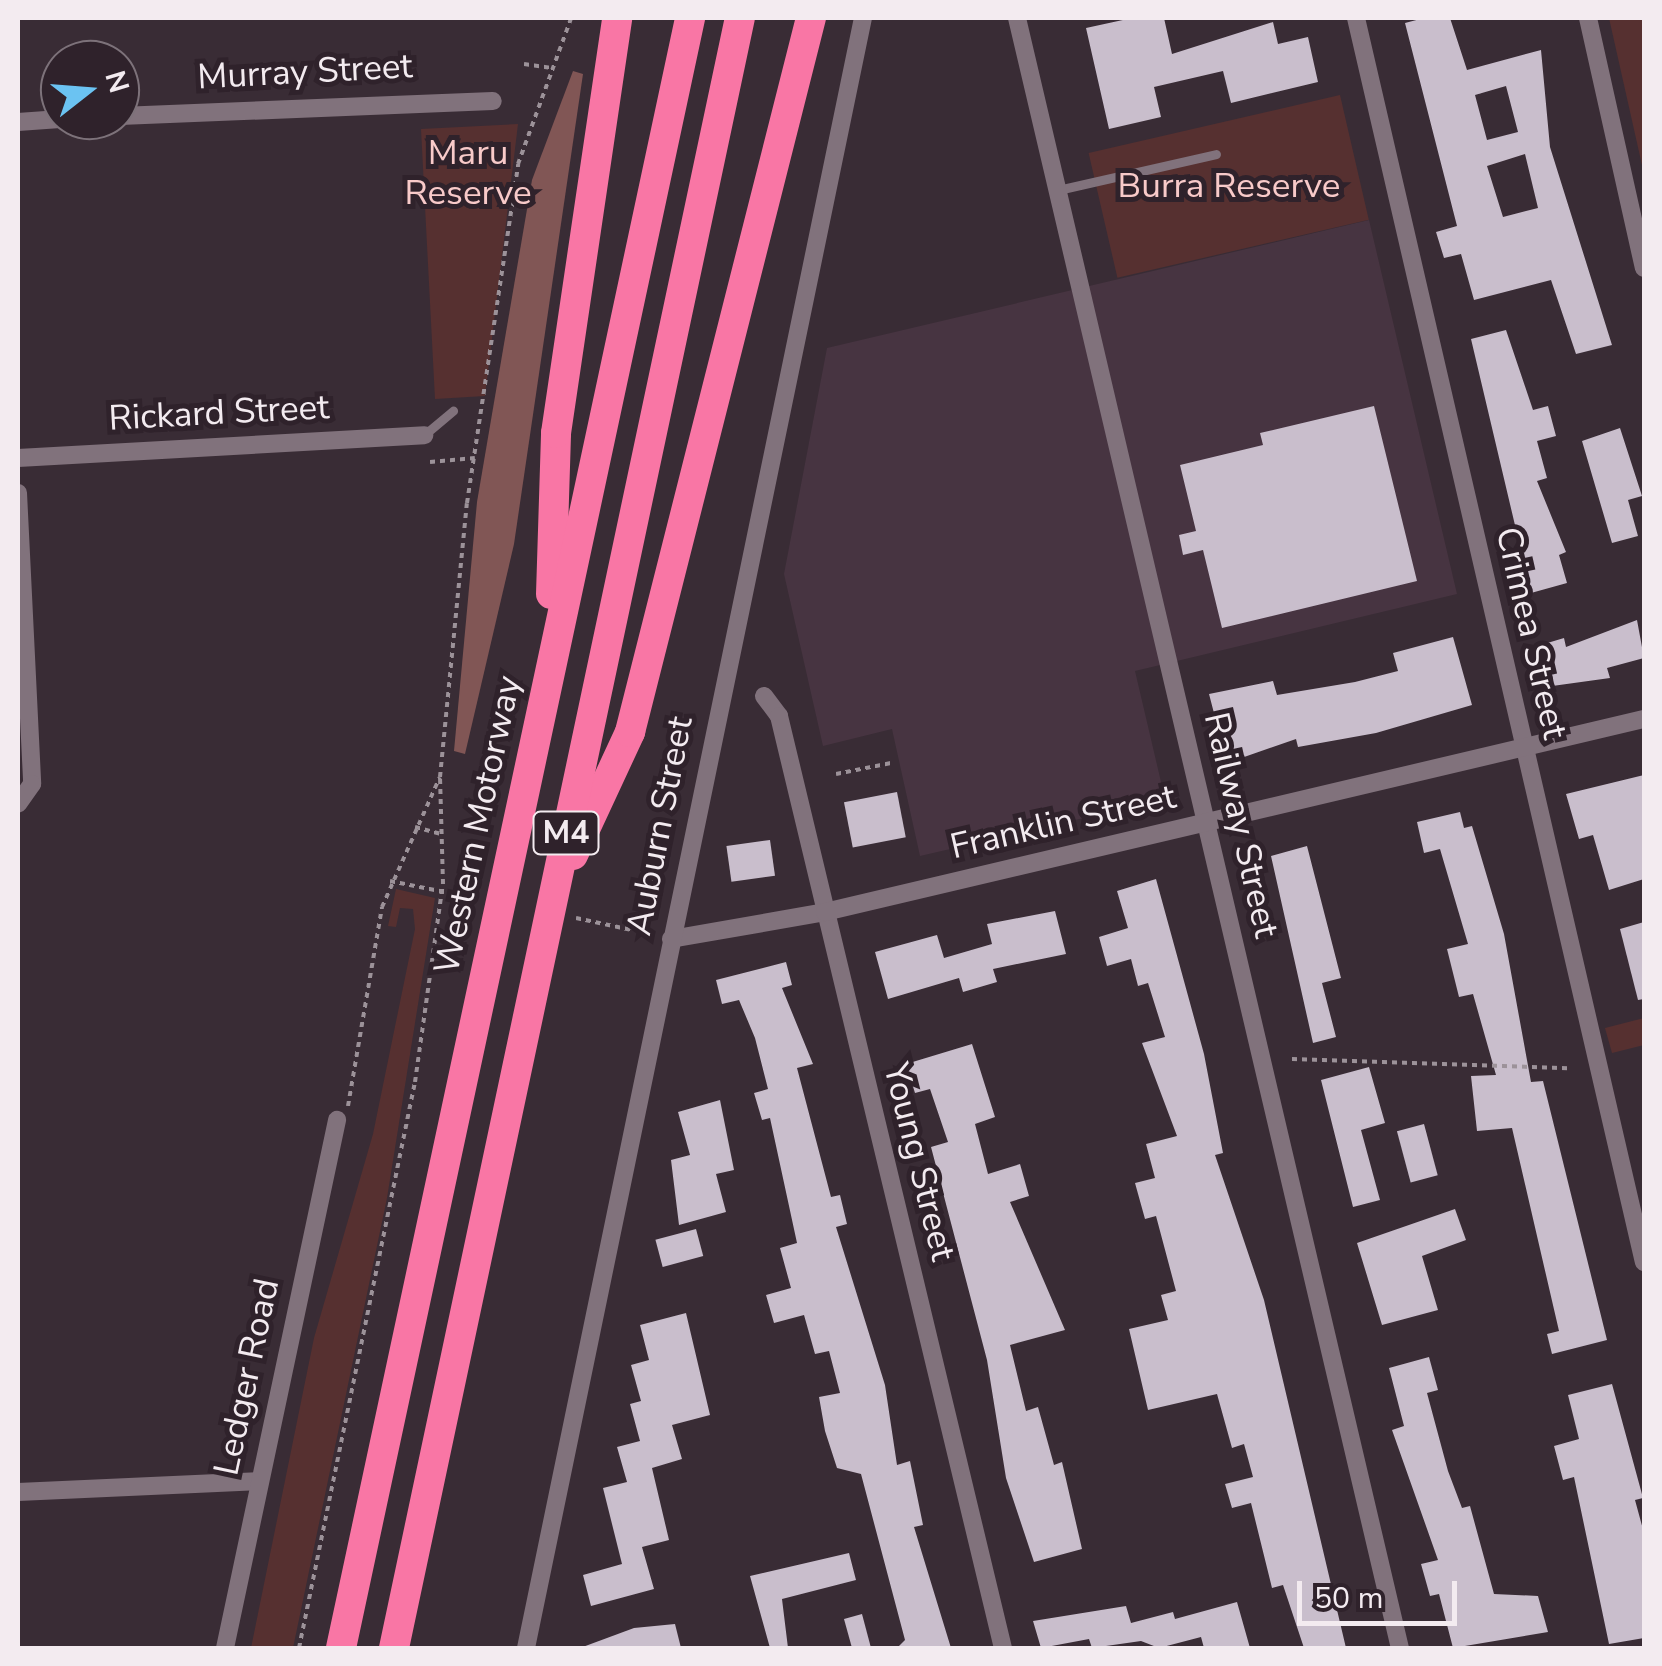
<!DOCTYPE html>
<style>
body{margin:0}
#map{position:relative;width:1662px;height:1666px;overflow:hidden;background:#392c35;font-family:"Nunito Sans",sans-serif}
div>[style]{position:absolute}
.built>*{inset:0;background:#473441}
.green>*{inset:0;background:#563030;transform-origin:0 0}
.forest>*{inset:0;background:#815655}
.building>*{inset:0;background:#c9becc;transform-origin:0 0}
.path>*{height:4px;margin-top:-2px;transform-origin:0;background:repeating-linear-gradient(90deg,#9c9299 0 5px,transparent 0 10px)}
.service>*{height:9px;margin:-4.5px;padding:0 4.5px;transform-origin:4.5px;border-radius:4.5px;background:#81727c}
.minor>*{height:18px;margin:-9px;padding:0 9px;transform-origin:9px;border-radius:9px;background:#81727c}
.motorway>*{height:30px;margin:-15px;padding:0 15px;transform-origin:15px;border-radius:15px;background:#f976a5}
span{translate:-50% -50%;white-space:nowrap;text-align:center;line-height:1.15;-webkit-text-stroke:10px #2f222b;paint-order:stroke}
.shield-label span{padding:2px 8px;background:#2f222b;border:2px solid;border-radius:8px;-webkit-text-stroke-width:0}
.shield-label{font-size:32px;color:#f3ebf0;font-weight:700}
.street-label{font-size:35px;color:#f3ebf0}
.park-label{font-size:35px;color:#f8cac9}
.frame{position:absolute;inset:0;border:20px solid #f3ebf0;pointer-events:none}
.north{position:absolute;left:40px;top:40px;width:100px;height:100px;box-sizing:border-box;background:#2f222b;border:2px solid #7d727a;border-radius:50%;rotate:73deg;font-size:28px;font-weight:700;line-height:40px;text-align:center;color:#f3ebf0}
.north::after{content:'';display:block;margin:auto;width:35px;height:45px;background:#6bc3f2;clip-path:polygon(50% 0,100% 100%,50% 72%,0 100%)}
.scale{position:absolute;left:1297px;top:1581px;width:160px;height:45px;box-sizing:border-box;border:5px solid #f3ebf0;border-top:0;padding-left:12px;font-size:30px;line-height:35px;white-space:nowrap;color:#f3ebf0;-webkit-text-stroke:8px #2f222b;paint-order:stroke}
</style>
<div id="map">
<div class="built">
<i style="clip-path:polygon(1369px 220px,1457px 594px,1135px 671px,1165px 799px,920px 856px,892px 729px,823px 746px,784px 574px,827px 348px)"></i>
</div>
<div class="green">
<i style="clip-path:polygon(1609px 18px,1644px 18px,1644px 174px)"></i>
<i style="left:1340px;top:95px;width:128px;height:258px;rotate:77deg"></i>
<i style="clip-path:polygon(518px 124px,485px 396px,435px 399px,421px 129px)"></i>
<i style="clip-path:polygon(396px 889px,435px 898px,387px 1198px,293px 1648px,251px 1648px,314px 1338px,373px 1134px,415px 929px,413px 909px,400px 908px,396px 927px,388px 926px)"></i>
<i style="clip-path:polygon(1644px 1018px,1644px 1045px,1612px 1053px,1605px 1028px)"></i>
</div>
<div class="forest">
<i style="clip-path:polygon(573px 71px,583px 74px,514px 544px,465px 754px,454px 751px,477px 502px,532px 180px)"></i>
</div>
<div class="building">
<i style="clip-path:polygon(1132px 18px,1164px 18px,1172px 54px,1273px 22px,1278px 44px,1308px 37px,1318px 82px,1231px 103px,1223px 71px,1154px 87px,1161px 117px,1109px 129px,1086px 28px)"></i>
<i style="clip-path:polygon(evenodd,1424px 18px,1450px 18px,1467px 70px,1541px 50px,1550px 147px,1612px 345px,1576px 354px,1551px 280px,1474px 300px,1461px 254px,1444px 258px,1436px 232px,1457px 226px,1405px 23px,1424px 18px,1506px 86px,1518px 132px,1487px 140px,1475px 95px,1506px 86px,1424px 18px,1525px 154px,1538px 208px,1503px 217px,1487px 166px,1525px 154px)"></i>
<i style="clip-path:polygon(1506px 330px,1533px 410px,1548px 406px,1556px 436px,1537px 441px,1547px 478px,1537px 481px,1566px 552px,1559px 555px,1567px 583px,1531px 593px,1471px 339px)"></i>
<i style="clip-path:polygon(1374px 406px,1417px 581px,1222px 628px,1203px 550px,1183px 555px,1179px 535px,1196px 531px,1180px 465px,1263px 445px,1260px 433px)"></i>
<i style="clip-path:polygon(1620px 428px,1642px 496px,1628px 500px,1638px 536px,1612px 543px,1582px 441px)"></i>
<i style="clip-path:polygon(1637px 620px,1644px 658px,1607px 668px,1610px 678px,1545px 687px,1534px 647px,1564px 638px,1566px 647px)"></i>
<i style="clip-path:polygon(1453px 637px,1472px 705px,1376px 733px,1298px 747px,1296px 739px,1227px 763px,1209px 694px,1273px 681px,1277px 695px,1355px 682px,1398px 671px,1393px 653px)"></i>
<i style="clip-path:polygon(1644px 775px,1644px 879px,1609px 890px,1593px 835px,1579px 839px,1566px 794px)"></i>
<i style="left:897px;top:792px;width:46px;height:54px;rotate:79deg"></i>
<i style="clip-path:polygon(1460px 812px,1464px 828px,1472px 826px,1504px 934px,1531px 1082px,1543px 1081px,1607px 1340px,1552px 1354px,1547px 1334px,1559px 1331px,1512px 1128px,1477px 1131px,1471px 1076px,1496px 1075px,1473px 994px,1459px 997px,1447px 949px,1468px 944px,1440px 849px,1424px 853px,1417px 822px)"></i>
<i style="left:770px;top:840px;width:36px;height:44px;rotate:82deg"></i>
<i style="clip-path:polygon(1307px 846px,1341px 978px,1322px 983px,1336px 1037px,1313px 1043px,1271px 856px)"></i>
<i style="clip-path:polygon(1156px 879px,1204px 1054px,1223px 1153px,1215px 1155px,1264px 1300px,1346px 1648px,1304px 1648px,1283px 1585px,1272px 1588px,1251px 1503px,1232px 1508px,1225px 1484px,1253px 1477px,1244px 1444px,1232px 1448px,1217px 1394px,1148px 1410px,1129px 1329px,1168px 1320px,1161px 1295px,1176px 1291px,1156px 1216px,1145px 1219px,1135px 1183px,1155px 1178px,1146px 1144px,1177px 1136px,1142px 1043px,1165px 1037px,1148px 983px,1138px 986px,1131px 959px,1107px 966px,1099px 937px,1128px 928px,1117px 891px)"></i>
<i style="clip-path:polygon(1055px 911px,1066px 954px,993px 969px,997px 982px,963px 992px,959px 978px,888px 999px,875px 952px,937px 935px,944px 958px,992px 944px,987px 924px)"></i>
<i style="clip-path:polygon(1644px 922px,1644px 999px,1638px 1000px,1620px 929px)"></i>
<i style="clip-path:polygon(786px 962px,792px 985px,782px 988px,813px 1064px,797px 1068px,831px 1197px,840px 1195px,847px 1224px,836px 1227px,885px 1385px,897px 1465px,910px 1461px,923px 1525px,914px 1527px,951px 1648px,897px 1648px,905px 1640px,861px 1474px,837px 1468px,825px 1431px,819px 1397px,840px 1393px,829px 1351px,815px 1354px,804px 1315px,774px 1323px,766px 1295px,791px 1288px,780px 1248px,797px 1243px,770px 1118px,762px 1120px,754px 1093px,768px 1089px,755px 1038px,739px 1000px,722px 1004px,716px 980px)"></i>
<i style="clip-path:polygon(972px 1044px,995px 1117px,975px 1124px,988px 1174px,1020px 1164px,1029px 1196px,1010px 1202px,1065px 1330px,1010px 1345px,1026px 1411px,1038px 1407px,1054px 1465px,1062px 1462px,1082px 1549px,1034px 1562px,1006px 1478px,987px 1360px,931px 1147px,948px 1142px,930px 1089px,915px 1093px,906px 1064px)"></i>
<i style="clip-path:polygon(1369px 1067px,1385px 1123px,1361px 1130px,1380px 1200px,1353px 1207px,1321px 1080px)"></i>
<i style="clip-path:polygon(720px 1100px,734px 1170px,716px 1174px,726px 1212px,679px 1225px,671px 1160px,690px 1155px,678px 1112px)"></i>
<i style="left:1424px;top:1124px;width:53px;height:28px;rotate:75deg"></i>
<i style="clip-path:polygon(1455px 1209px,1466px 1240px,1422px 1256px,1438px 1310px,1382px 1325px,1357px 1243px)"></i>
<i style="left:696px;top:1229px;width:28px;height:42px;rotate:75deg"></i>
<i style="clip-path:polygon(686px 1313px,710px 1415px,672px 1425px,682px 1459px,652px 1468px,669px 1540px,642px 1547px,654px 1589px,591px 1606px,583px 1575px,622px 1564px,603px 1488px,627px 1482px,617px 1447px,640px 1441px,630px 1404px,641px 1401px,631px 1365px,649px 1360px,640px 1325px)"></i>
<i style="clip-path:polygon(1429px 1357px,1438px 1390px,1427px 1393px,1448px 1471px,1462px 1508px,1470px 1506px,1494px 1594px,1538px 1596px,1548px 1632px,1453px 1648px,1439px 1594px,1430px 1596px,1421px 1564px,1438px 1560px,1392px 1430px,1404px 1426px,1389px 1368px)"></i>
<i style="clip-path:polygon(1612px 1384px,1643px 1498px,1635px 1500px,1644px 1533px,1644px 1638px,1609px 1644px,1574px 1477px,1563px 1480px,1554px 1446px,1579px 1439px,1568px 1395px)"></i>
<i style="clip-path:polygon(849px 1553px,856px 1580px,782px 1599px,788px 1648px,770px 1648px,750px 1576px)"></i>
<i style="clip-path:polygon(1237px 1602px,1250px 1648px,1204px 1648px,1201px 1637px,1159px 1648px,1141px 1641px,1092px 1648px,1089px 1639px,1041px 1648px,1033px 1621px,1126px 1606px,1131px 1623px,1173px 1612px,1175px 1619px)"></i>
<i style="clip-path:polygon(862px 1614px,871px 1648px,852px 1648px,844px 1619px)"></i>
<i style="clip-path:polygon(675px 1624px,681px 1648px,580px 1648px,634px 1628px)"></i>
</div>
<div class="path">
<i style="left:524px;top:64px;width:28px;rotate:8deg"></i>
<i style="left:430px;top:462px;width:45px;rotate:-5.1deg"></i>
<i style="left:836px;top:774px;width:56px;rotate:-11.3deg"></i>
<i style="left:415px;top:827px;width:27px;rotate:15deg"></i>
<i style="left:390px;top:881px;width:86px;rotate:11.4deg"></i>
<i style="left:576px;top:918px;width:57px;rotate:12.1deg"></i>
<i style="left:632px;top:930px;width:52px;rotate:-78.9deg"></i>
<i style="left:642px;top:879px;width:21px;rotate:11deg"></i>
<i style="left:1292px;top:1059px;width:276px;rotate:1.9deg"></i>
<i style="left:348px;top:1106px;width:202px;rotate:-80.3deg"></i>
<i style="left:382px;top:907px;width:142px;rotate:-66deg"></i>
<i style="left:299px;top:1648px;width:578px;rotate:-78.42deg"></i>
<i style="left:415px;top:1082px;width:200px;rotate:-82deg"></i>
<i style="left:443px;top:884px;width:107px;rotate:-91.6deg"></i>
<i style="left:440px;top:777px;width:275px;rotate:-84.4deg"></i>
<i style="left:467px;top:503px;width:343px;rotate:-81.4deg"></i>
<i style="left:518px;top:164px;width:155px;rotate:-70deg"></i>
</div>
<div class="service">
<i style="left:1058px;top:190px;width:162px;rotate:-12.8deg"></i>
<i style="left:424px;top:435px;width:38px;rotate:-40deg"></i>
</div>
<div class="minor">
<i style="left:1017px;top:18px;width:1674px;rotate:76.78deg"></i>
<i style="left:1356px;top:18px;width:1277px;rotate:76.97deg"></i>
<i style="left:1588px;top:18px;width:256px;rotate:77.4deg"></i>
<i style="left:120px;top:116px;width:373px;rotate:-2.3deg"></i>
<i style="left:18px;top:122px;width:42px;rotate:-4.1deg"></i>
<i style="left:18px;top:458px;width:407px;rotate:-3.2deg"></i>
<i style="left:18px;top:493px;width:291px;rotate:87.2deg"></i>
<i style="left:32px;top:784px;width:24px;rotate:125deg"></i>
<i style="left:764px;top:696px;width:25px;rotate:53deg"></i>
<i style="left:779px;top:716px;width:959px;rotate:76.49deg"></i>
<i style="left:671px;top:939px;width:156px;rotate:-9.9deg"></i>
<i style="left:825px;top:912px;width:841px;rotate:-13.26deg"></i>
<i style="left:18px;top:1492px;width:240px;rotate:-2.6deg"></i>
<i style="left:225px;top:1648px;width:540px;rotate:-78.02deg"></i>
<i style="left:526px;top:1648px;width:1664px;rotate:-78.32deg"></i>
</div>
<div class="motorway">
<i style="left:551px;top:594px;width:161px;rotate:-88.2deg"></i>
<i style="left:556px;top:433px;width:419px;rotate:-81.6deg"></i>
<i style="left:573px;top:855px;width:136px;rotate:-65.1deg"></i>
<i style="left:630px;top:732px;width:737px;rotate:-75.78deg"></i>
<i style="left:341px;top:1648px;width:1667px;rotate:-77.91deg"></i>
<i style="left:394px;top:1648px;width:1666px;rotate:-78.02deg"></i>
</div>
<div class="shield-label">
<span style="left:566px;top:833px">M4</span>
</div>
<div class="street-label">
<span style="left:305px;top:72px;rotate:-3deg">Murray Street</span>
<span style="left:219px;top:413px;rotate:-3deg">Rickard Street</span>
<span style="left:1531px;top:633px;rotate:77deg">Crimea Street</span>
<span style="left:1063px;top:822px;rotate:-13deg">Franklin Street</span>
<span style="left:478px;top:825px;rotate:-78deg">Western Motorway</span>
<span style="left:1241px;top:825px;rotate:77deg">Railway Street</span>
<span style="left:660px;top:826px;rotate:-79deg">Auburn Street</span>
<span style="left:919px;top:1162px;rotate:76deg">Young Street</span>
<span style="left:247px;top:1377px;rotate:-78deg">Ledger Road</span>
</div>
<div class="park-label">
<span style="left:468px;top:173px">Maru<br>Reserve</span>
<span style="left:1229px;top:186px">Burra Reserve</span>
</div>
<div class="frame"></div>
<div class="north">N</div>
<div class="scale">50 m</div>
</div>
